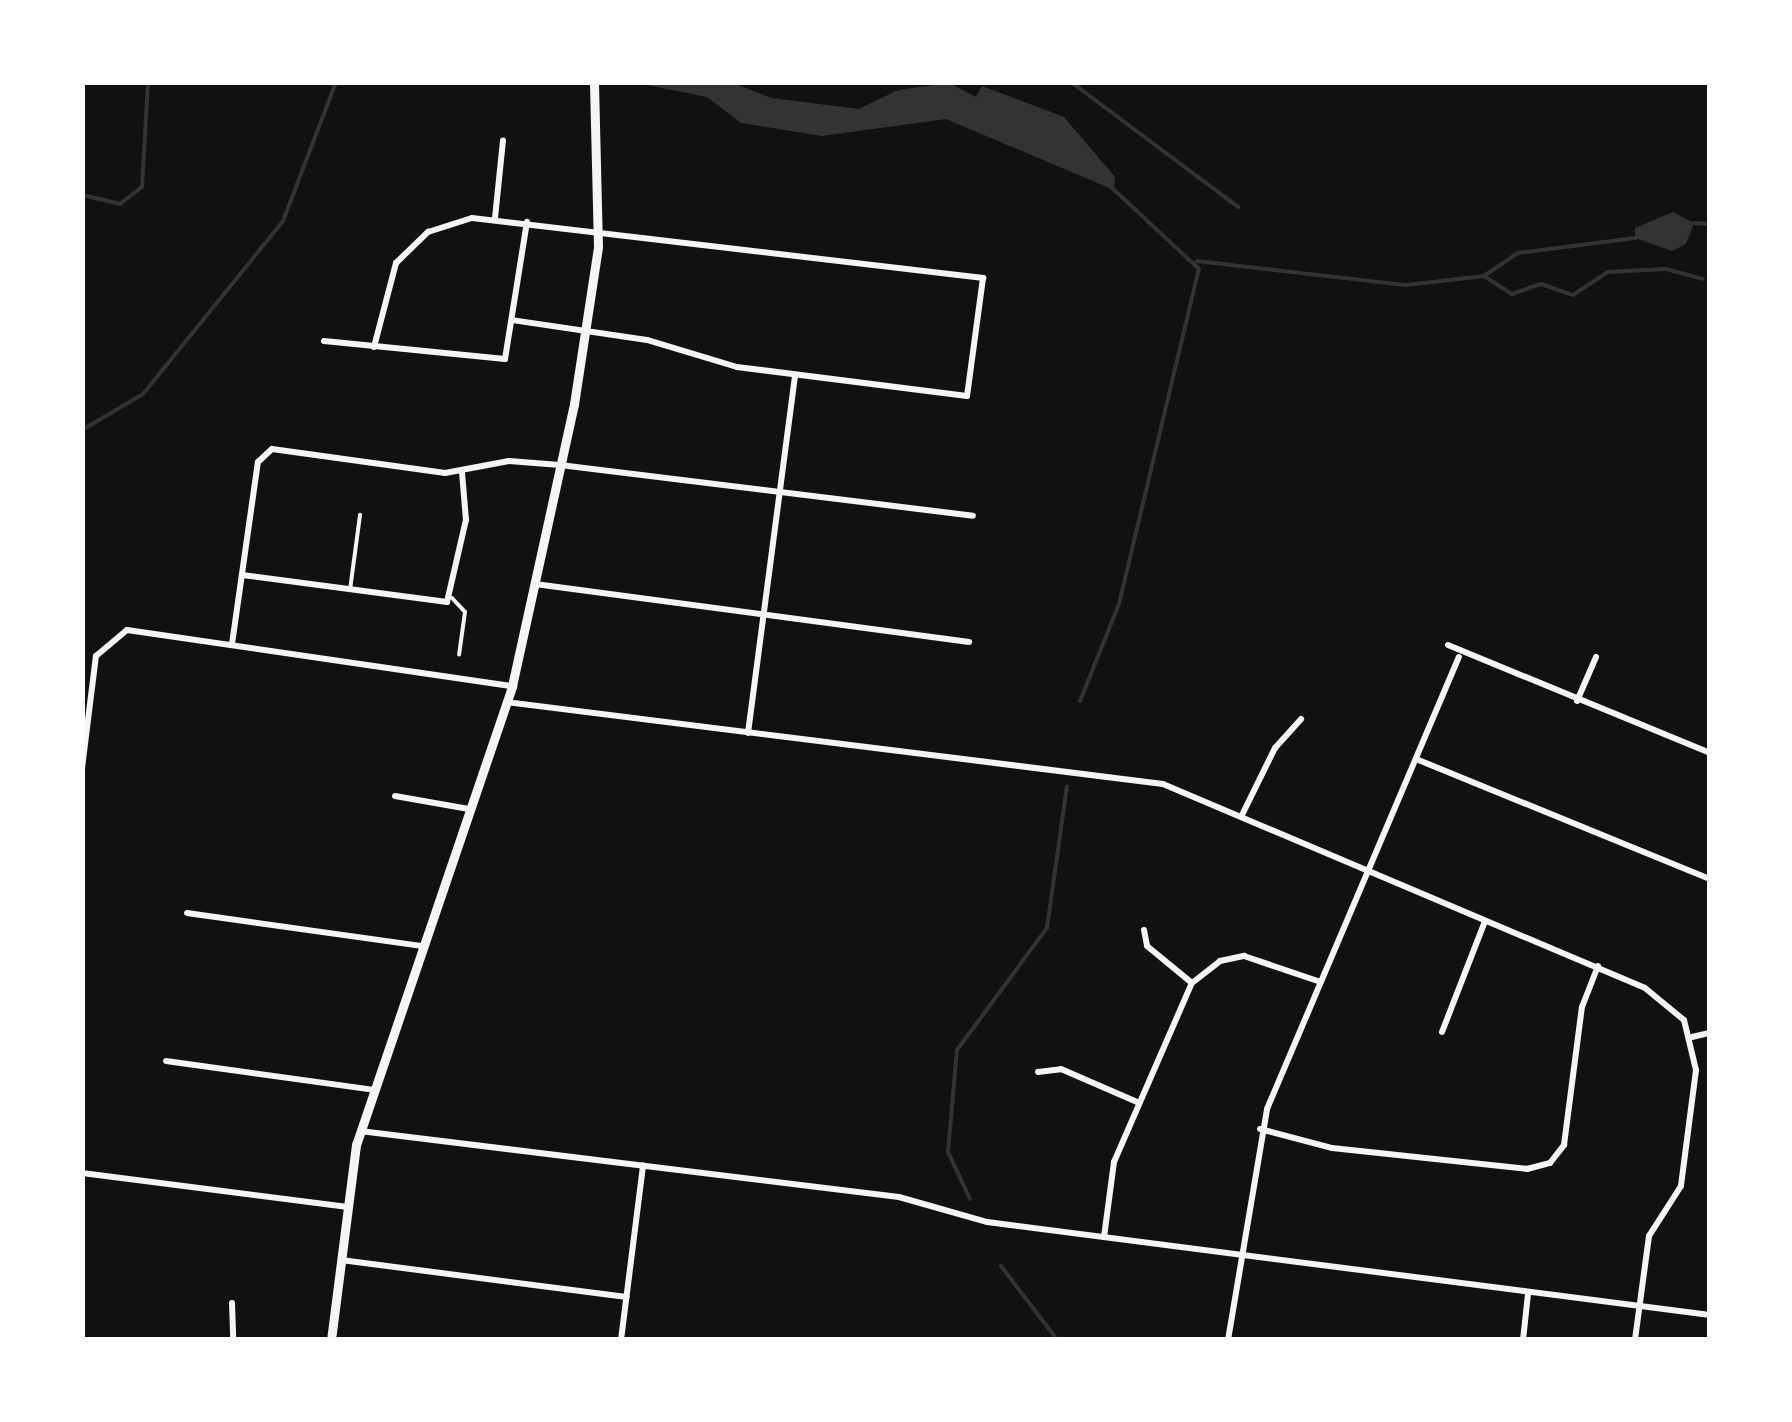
<!DOCTYPE html>
<style>
body{margin:0}
#map{position:relative;width:1792px;height:1422px;overflow:hidden;background:#111;font-family:Ubuntu,sans-serif}
div>[style]{position:absolute}
.water>*{inset:0;background:#333}
.stream>*{height:4px;margin:-2px;padding:0 2px;transform-origin:2px;border-radius:2px;background:#333}
.service>*{height:4px;margin:-2px;padding:0 2px;transform-origin:2px;border-radius:2px;background:#f5f5f5}
.minor>*{height:6px;margin:-3px;padding:0 3px;transform-origin:3px;border-radius:3px;background:#f5f5f5}
.secondary>*{height:9px;margin:-4.5px;padding:0 4.5px;transform-origin:4.5px;border-radius:4.5px;background:#f5f5f5}
span{translate:-50% -50%;white-space:nowrap;text-align:center;line-height:1.15;-webkit-text-stroke:8px #fff;paint-order:stroke}
.frame{position:absolute;inset:0;border:85px solid #fff;pointer-events:none}
</style>
<div id="map">
<div class="water">
<i style="clip-path:polygon(637px 83px,733px 83px,772px 98px,859px 109px,898px 90px,949px 83px,976px 97px,982px 86px,1064px 117px,1115px 177px,1114px 190px,946px 119px,822px 136px,741px 123px,707px 97px)"></i>
<i style="clip-path:polygon(1673px 212px,1694px 223px,1686px 244px,1672px 251px,1635px 238px,1635px 228px)"></i>
</div>
<div class="stream">
<i style="left:1071px;top:82px;width:209px;rotate:36.8deg"></i>
<i style="left:82px;top:195px;width:39px;rotate:13deg"></i>
<i style="left:120px;top:204px;width:28px;rotate:-38deg"></i>
<i style="left:142px;top:187px;width:105px;rotate:-86.7deg"></i>
<i style="left:1694px;top:223px;width:16px;rotate:4deg"></i>
<i style="left:1197px;top:261px;width:210px;rotate:6.6deg"></i>
<i style="left:1406px;top:285px;width:79px;rotate:-6.6deg"></i>
<i style="left:1484px;top:276px;width:41px;rotate:-34.1deg"></i>
<i style="left:1518px;top:253px;width:118px;rotate:-7.3deg"></i>
<i style="left:1484px;top:276px;width:33px;rotate:33deg"></i>
<i style="left:1512px;top:294px;width:31px;rotate:-19deg"></i>
<i style="left:1541px;top:284px;width:34px;rotate:19deg"></i>
<i style="left:1573px;top:295px;width:42px;rotate:-33.3deg"></i>
<i style="left:1608px;top:272px;width:58px;rotate:-3deg"></i>
<i style="left:1666px;top:269px;width:38px;rotate:15deg"></i>
<i style="left:82px;top:430px;width:71px;rotate:-30.5deg"></i>
<i style="left:143px;top:394px;width:223px;rotate:-51deg"></i>
<i style="left:283px;top:221px;width:149px;rotate:-69.1deg"></i>
<i style="left:1080px;top:701px;width:105px;rotate:-68.1deg"></i>
<i style="left:1119px;top:604px;width:344px;rotate:-76.6deg"></i>
<i style="left:1199px;top:269px;width:120px;rotate:-137deg"></i>
<i style="left:970px;top:1199px;width:52px;rotate:-115.1deg"></i>
<i style="left:948px;top:1152px;width:102px;rotate:-85deg"></i>
<i style="left:957px;top:1050px;width:152px;rotate:-53.6deg"></i>
<i style="left:1047px;top:928px;width:143px;rotate:-82deg"></i>
<i style="left:1001px;top:1266px;width:89px;rotate:52.7deg"></i>
</div>
<div class="service">
<i style="left:350px;top:590px;width:76px;rotate:-82.4deg"></i>
<i style="left:452px;top:598px;width:19px;rotate:47deg"></i>
<i style="left:465px;top:612px;width:43px;rotate:97.9deg"></i>
</div>
<div class="minor">
<i style="left:495px;top:218px;width:78px;rotate:-84.1deg"></i>
<i style="left:324px;top:341px;width:182px;rotate:5.7deg"></i>
<i style="left:505px;top:359px;width:139px;rotate:-80.9deg"></i>
<i style="left:374px;top:347px;width:87px;rotate:-75.3deg"></i>
<i style="left:396px;top:263px;width:45px;rotate:-44.1deg"></i>
<i style="left:428px;top:232px;width:46px;rotate:-17.7deg"></i>
<i style="left:472px;top:218px;width:515px;rotate:6.7deg"></i>
<i style="left:983px;top:278px;width:119px;rotate:97.7deg"></i>
<i style="left:967px;top:396px;width:232px;rotate:-172.8deg"></i>
<i style="left:737px;top:367px;width:94px;rotate:-163.3deg"></i>
<i style="left:647px;top:340px;width:136px;rotate:-171.6deg"></i>
<i style="left:242px;top:575px;width:207px;rotate:7.5deg"></i>
<i style="left:447px;top:602px;width:84px;rotate:-77deg"></i>
<i style="left:466px;top:520px;width:48px;rotate:-94.8deg"></i>
<i style="left:535px;top:584px;width:438px;rotate:7.6deg"></i>
<i style="left:232px;top:644px;width:184px;rotate:-81.9deg"></i>
<i style="left:258px;top:462px;width:19px;rotate:-43deg"></i>
<i style="left:272px;top:449px;width:175px;rotate:7.9deg"></i>
<i style="left:445px;top:473px;width:65px;rotate:-10.6deg"></i>
<i style="left:509px;top:461px;width:51px;rotate:4.5deg"></i>
<i style="left:560px;top:465px;width:416px;rotate:7deg"></i>
<i style="left:1448px;top:645px;width:283px;rotate:22.4deg"></i>
<i style="left:1577px;top:701px;width:48px;rotate:-66.6deg"></i>
<i style="left:506px;top:702px;width:662px;rotate:7.11deg"></i>
<i style="left:1163px;top:784px;width:523px;rotate:22.94deg"></i>
<i style="left:1645px;top:988px;width:50px;rotate:39.4deg"></i>
<i style="left:1684px;top:1020px;width:51px;rotate:76.5deg"></i>
<i style="left:1696px;top:1070px;width:117px;rotate:97.4deg"></i>
<i style="left:1681px;top:1186px;width:59px;rotate:122.6deg"></i>
<i style="left:1649px;top:1236px;width:105px;rotate:97.7deg"></i>
<i style="left:748px;top:733px;width:361px;rotate:-82.5deg"></i>
<i style="left:1416px;top:759px;width:318px;rotate:22.2deg"></i>
<i style="left:82px;top:768px;width:113px;rotate:-82.9deg"></i>
<i style="left:96px;top:656px;width:40px;rotate:-40deg"></i>
<i style="left:127px;top:630px;width:388px;rotate:8.3deg"></i>
<i style="left:395px;top:796px;width:75px;rotate:10deg"></i>
<i style="left:1242px;top:815px;width:75px;rotate:-63.8deg"></i>
<i style="left:1275px;top:748px;width:39px;rotate:-48deg"></i>
<i style="left:187px;top:913px;width:238px;rotate:8deg"></i>
<i style="left:1144px;top:930px;width:16px;rotate:79deg"></i>
<i style="left:1147px;top:946px;width:58px;rotate:39.4deg"></i>
<i style="left:1192px;top:983px;width:36px;rotate:-38deg"></i>
<i style="left:1220px;top:961px;width:25px;rotate:-12deg"></i>
<i style="left:1244px;top:956px;width:81px;rotate:18.7deg"></i>
<i style="left:1442px;top:1032px;width:119px;rotate:-68.8deg"></i>
<i style="left:1692px;top:1037px;width:18px;rotate:-13deg"></i>
<i style="left:166px;top:1061px;width:210px;rotate:7.9deg"></i>
<i style="left:1038px;top:1072px;width:23px;rotate:-7deg"></i>
<i style="left:1061px;top:1069px;width:83px;rotate:23.5deg"></i>
<i style="left:1260px;top:1129px;width:74px;rotate:14.8deg"></i>
<i style="left:1332px;top:1148px;width:196px;rotate:6.1deg"></i>
<i style="left:1527px;top:1169px;width:24px;rotate:-15deg"></i>
<i style="left:1550px;top:1163px;width:23px;rotate:-52deg"></i>
<i style="left:1564px;top:1145px;width:139px;rotate:-82.6deg"></i>
<i style="left:1582px;top:1007px;width:44px;rotate:-68.7deg"></i>
<i style="left:360px;top:1131px;width:543px;rotate:6.98deg"></i>
<i style="left:899px;top:1197px;width:91px;rotate:15.9deg"></i>
<i style="left:987px;top:1222px;width:729px;rotate:7.33deg"></i>
<i style="left:82px;top:1173px;width:268px;rotate:7.3deg"></i>
<i style="left:1104px;top:1237px;width:76px;rotate:-82.4deg"></i>
<i style="left:1114px;top:1162px;width:195px;rotate:-66.5deg"></i>
<i style="left:341px;top:1260px;width:288px;rotate:7.4deg"></i>
<i style="left:232px;top:1303px;width:37px;rotate:88deg"></i>
<i style="left:621px;top:1340px;width:176px;rotate:-82.8deg"></i>
<i style="left:1228px;top:1340px;width:234px;rotate:-80.4deg"></i>
<i style="left:1267px;top:1109px;width:491px;rotate:-67deg"></i>
<i style="left:1523px;top:1340px;width:46px;rotate:-83.8deg"></i>
</div>
<div class="secondary">
<i style="left:331px;top:1340px;width:197px;rotate:-82.7deg"></i>
<i style="left:356px;top:1145px;width:485px;rotate:-71.2deg"></i>
<i style="left:512px;top:686px;width:289px;rotate:-77.6deg"></i>
<i style="left:574px;top:404px;width:159px;rotate:-81.3deg"></i>
<i style="left:598px;top:247px;width:165px;rotate:-91.4deg"></i>
</div>
<div class="frame"></div>
</div>
